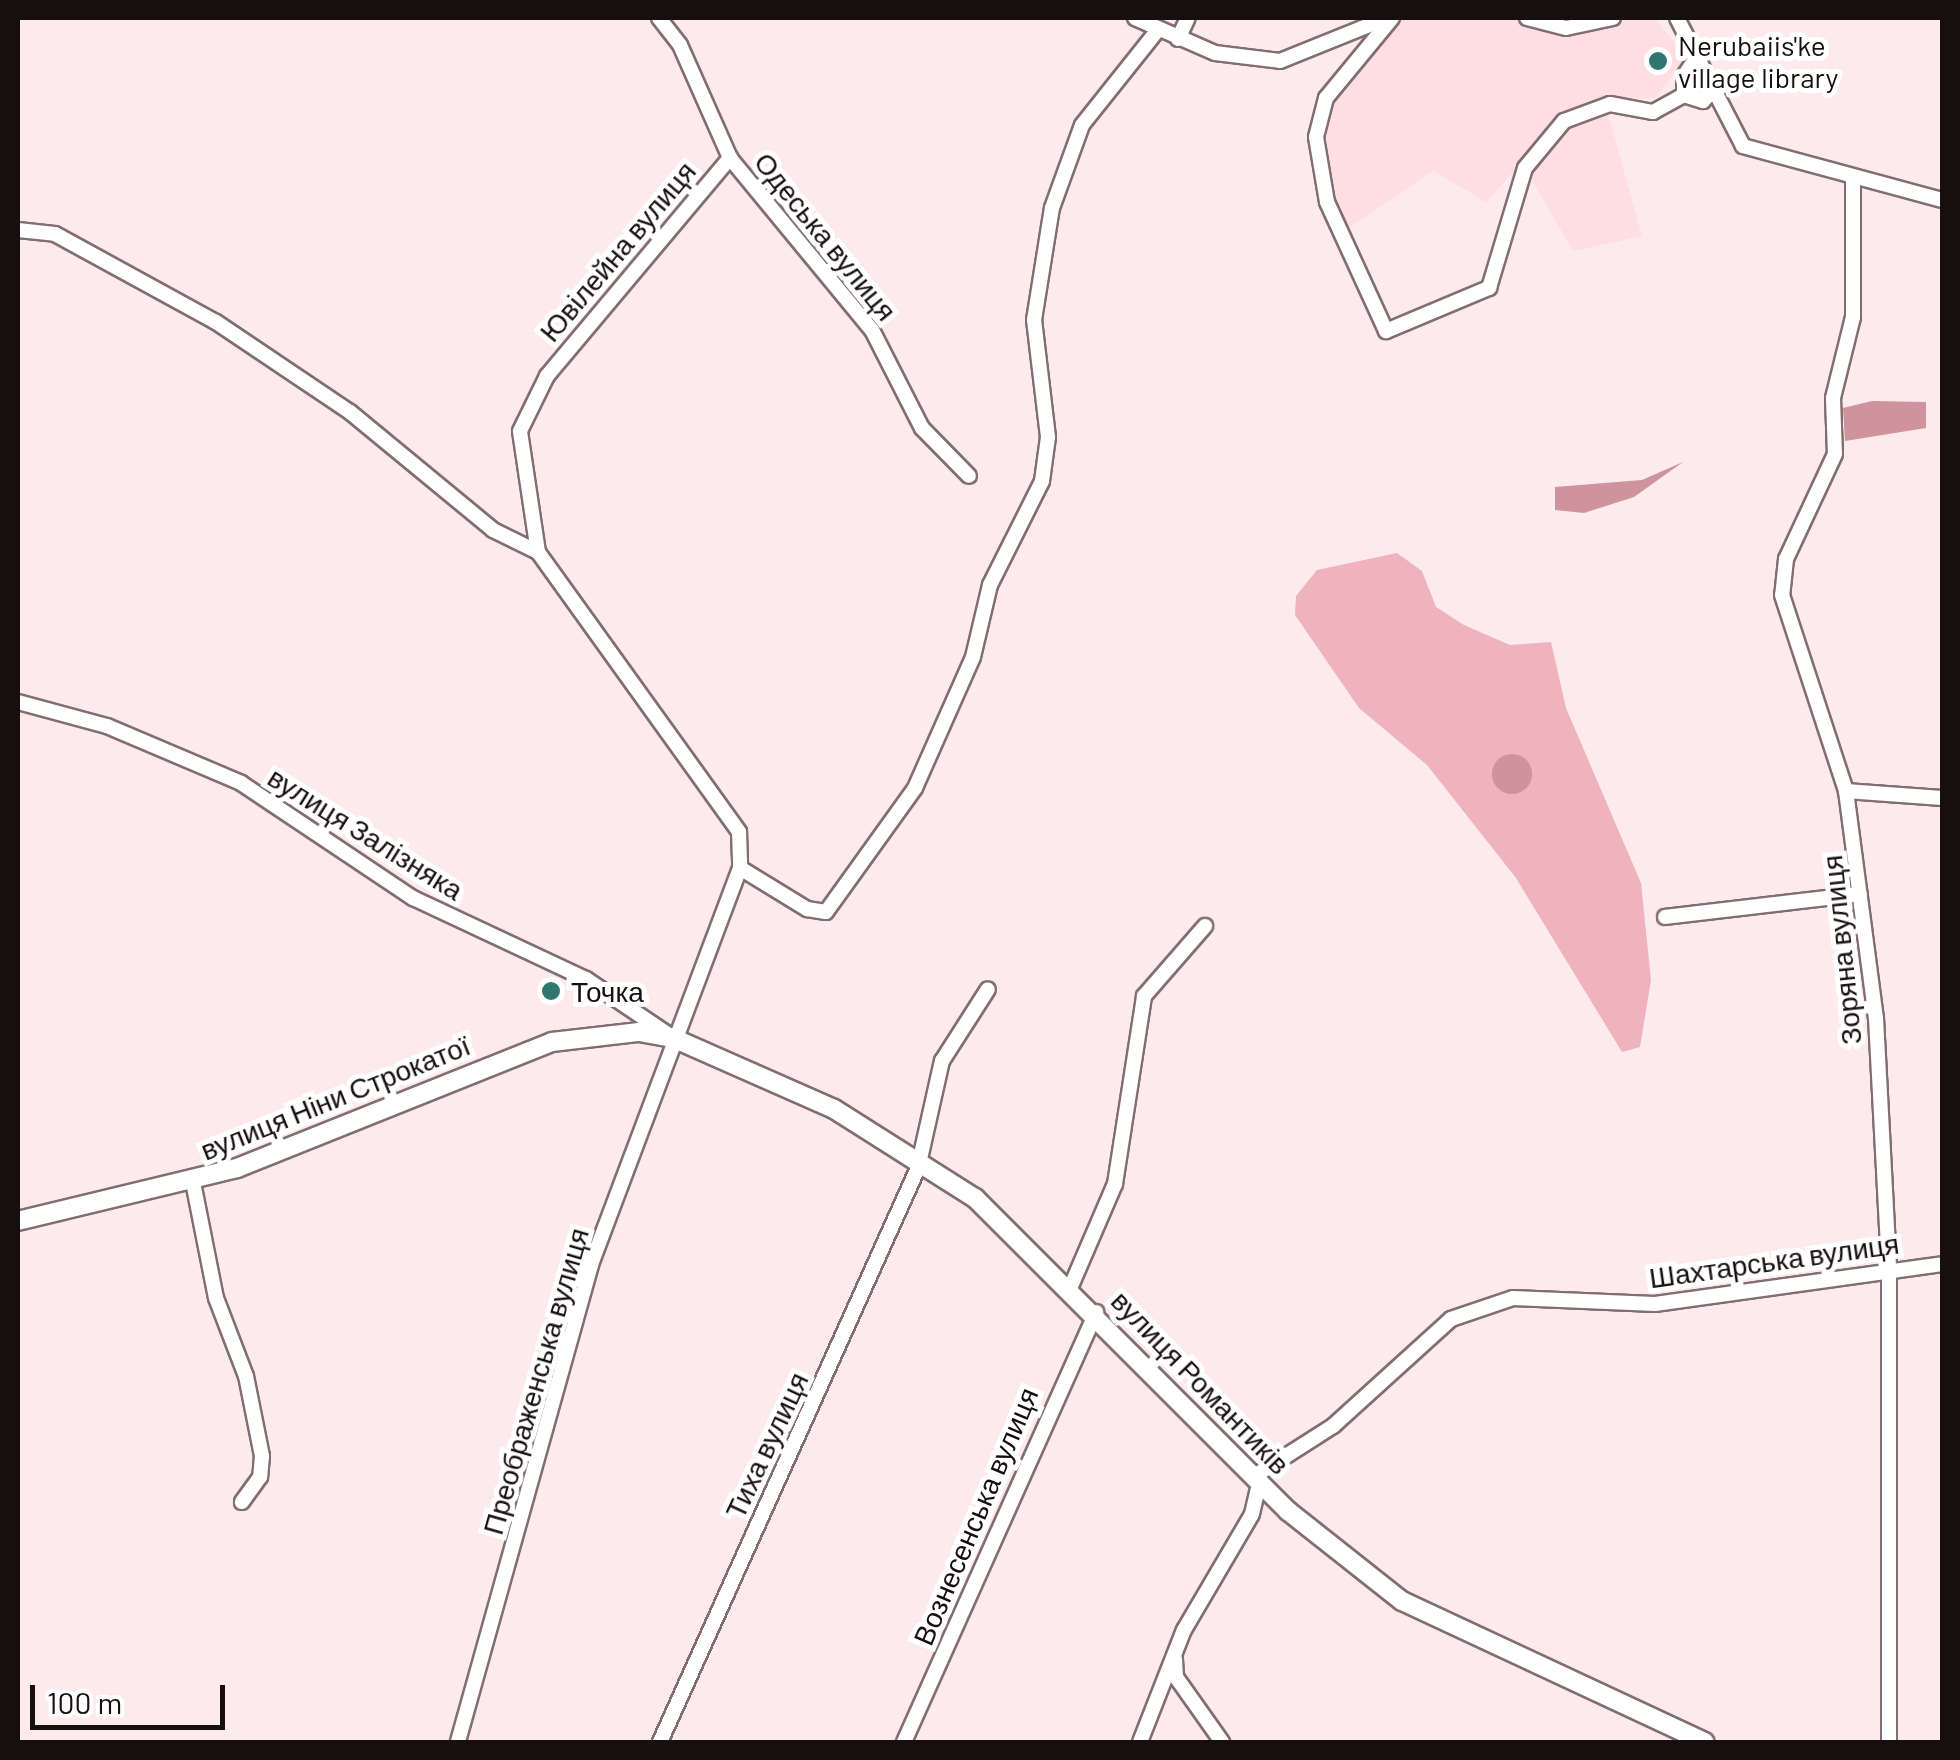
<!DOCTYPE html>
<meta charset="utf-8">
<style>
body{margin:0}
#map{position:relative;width:1960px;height:1760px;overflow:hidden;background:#fceaed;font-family:Barlow,sans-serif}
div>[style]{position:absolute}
.built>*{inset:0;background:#fedee3}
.green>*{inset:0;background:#eeb3bd}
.water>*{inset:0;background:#ce939d}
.round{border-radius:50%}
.roads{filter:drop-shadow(2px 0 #816e71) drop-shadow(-2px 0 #816e71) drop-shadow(0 2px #816e71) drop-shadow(0 -2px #816e71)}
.minor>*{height:14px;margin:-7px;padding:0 7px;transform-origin:7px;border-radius:7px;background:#fff}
.tertiary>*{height:18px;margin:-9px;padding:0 9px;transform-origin:9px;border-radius:9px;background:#fff}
.dots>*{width:28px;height:28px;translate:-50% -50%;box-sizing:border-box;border:5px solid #fff;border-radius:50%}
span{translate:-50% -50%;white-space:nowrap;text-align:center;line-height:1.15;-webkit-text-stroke:10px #fff;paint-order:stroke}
.poi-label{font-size:28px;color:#160e0f}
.left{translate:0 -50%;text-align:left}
.street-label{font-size:28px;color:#160e0f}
.frame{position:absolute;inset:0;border:20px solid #160e0f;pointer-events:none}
.scale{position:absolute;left:30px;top:1685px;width:195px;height:45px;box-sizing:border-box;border:5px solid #160e0f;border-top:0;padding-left:12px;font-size:30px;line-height:35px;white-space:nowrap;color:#160e0f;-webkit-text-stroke:8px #fff;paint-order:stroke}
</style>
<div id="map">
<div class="built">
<i style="clip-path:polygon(1402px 18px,1514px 18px,1544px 26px,1654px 18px,1687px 57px,1656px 98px,1610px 99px,1565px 115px,1486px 202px,1433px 171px,1343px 232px,1318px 149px,1321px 94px)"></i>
<i style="clip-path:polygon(1606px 107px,1642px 236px,1573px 251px,1528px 173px,1568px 123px)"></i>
</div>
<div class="green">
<i style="clip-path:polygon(1397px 553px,1422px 571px,1436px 607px,1464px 625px,1510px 645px,1551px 642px,1566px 708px,1641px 883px,1651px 980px,1640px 1047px,1622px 1052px,1516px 878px,1427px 765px,1359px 708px,1295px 615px,1296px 596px,1317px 570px)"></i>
</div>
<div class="water">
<i style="clip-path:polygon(1872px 401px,1926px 402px,1926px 428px,1845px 441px,1843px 408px)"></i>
<i style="clip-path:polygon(1683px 462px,1634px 497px,1584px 513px,1555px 510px,1555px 487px,1642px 480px)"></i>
<i class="round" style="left:1492px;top:754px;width:40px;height:40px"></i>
</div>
<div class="roads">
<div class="minor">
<i style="left:659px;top:18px;width:34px;rotate:52deg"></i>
<i style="left:680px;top:45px;width:124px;rotate:66.1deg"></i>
<i style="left:730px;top:158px;width:223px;rotate:50.5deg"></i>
<i style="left:872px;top:330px;width:110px;rotate:63deg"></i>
<i style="left:922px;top:428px;width:67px;rotate:45.6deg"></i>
<i style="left:1135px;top:18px;width:87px;rotate:23.6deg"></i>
<i style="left:1215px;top:53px;width:65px;rotate:7deg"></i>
<i style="left:1280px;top:61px;width:115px;rotate:-21.9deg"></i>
<i style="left:1392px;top:18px;width:104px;rotate:129.5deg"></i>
<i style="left:1326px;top:98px;width:40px;rotate:104.4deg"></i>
<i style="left:1316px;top:137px;width:66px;rotate:80.4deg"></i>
<i style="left:1327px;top:202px;width:142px;rotate:65.4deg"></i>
<i style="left:1386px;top:331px;width:112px;rotate:-22.7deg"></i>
<i style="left:1489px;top:288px;width:125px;rotate:-73.3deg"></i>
<i style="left:1525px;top:168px;width:61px;rotate:-50.3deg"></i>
<i style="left:1564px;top:121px;width:49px;rotate:-20.3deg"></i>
<i style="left:1610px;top:104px;width:44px;rotate:10.5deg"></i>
<i style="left:1653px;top:112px;width:35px;rotate:-29deg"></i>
<i style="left:1527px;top:18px;width:40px;rotate:14.4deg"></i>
<i style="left:1566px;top:28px;width:48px;rotate:-12deg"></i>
<i style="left:1677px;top:18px;width:144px;rotate:62.7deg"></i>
<i style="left:1743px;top:146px;width:206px;rotate:15.2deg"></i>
<i style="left:1178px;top:39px;width:23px;rotate:-65deg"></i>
<i style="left:1684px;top:95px;width:19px;rotate:-90deg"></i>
<i style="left:1684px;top:76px;width:29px;rotate:-56deg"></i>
<i style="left:1684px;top:95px;width:20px;rotate:18deg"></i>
<i style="left:1703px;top:101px;width:18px;rotate:-47deg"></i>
<i style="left:1853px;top:177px;width:140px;rotate:90deg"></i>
<i style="left:1853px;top:317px;width:83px;rotate:103.9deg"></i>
<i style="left:1833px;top:398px;width:56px;rotate:88deg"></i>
<i style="left:1835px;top:454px;width:116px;rotate:115deg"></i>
<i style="left:1786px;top:559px;width:36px;rotate:96deg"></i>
<i style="left:1782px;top:595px;width:206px;rotate:71.9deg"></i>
<i style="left:1846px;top:791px;width:229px;rotate:82.5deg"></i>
<i style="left:1876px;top:1018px;width:248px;rotate:87deg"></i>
<i style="left:1889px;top:1266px;width:476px;rotate:90deg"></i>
<i style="left:18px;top:230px;width:37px;rotate:6deg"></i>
<i style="left:55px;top:234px;width:183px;rotate:28.7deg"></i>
<i style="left:216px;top:322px;width:161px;rotate:33.9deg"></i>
<i style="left:350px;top:412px;width:185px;rotate:39.5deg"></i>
<i style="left:493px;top:530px;width:50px;rotate:26.1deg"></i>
<i style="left:538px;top:552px;width:345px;rotate:54.3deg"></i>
<i style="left:739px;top:832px;width:36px;rotate:88deg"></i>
<i style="left:740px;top:868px;width:424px;rotate:110.6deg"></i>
<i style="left:591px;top:1265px;width:495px;rotate:105.6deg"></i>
<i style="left:538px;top:552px;width:122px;rotate:-98.5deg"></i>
<i style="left:520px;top:431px;width:61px;rotate:-63.9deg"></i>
<i style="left:547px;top:376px;width:285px;rotate:-50deg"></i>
<i style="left:18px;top:702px;width:92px;rotate:15.1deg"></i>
<i style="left:107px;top:726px;width:146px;rotate:23deg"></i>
<i style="left:241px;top:783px;width:207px;rotate:33.8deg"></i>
<i style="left:413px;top:898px;width:191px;rotate:25.1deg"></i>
<i style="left:586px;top:979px;width:104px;rotate:34deg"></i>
<i style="left:1846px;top:791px;width:96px;rotate:4.2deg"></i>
<i style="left:740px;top:868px;width:79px;rotate:31.5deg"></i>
<i style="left:807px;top:909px;width:19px;rotate:9deg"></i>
<i style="left:826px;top:912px;width:153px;rotate:-54.3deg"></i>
<i style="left:915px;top:788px;width:143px;rotate:-66.1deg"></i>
<i style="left:973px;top:657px;width:74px;rotate:-76.7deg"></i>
<i style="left:990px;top:585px;width:116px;rotate:-63.4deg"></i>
<i style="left:1042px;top:481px;width:44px;rotate:-82.2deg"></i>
<i style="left:1048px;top:437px;width:118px;rotate:-96.8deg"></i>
<i style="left:1034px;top:320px;width:113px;rotate:-80.9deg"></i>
<i style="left:1052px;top:208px;width:88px;rotate:-70.1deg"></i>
<i style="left:1082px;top:125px;width:120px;rotate:-51.4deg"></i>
<i style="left:1665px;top:917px;width:196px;rotate:-6.7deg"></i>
<i style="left:193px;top:1182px;width:118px;rotate:78.8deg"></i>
<i style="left:216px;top:1298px;width:84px;rotate:69deg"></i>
<i style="left:246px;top:1376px;width:82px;rotate:78.7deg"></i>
<i style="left:262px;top:1456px;width:21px;rotate:95deg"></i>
<i style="left:260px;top:1477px;width:31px;rotate:126deg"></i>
<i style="left:1071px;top:1286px;width:111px;rotate:-66.7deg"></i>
<i style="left:1115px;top:1184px;width:190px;rotate:-81.2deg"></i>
<i style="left:1144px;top:996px;width:93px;rotate:-48.9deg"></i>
<i style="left:1253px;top:1477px;width:95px;rotate:-32.5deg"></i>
<i style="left:1333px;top:1426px;width:159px;rotate:-42.2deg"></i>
<i style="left:1451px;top:1319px;width:65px;rotate:-18.7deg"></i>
<i style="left:1513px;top:1298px;width:142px;rotate:2.4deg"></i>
<i style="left:1655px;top:1304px;width:290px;rotate:-7.9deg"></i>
<i style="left:1175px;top:1659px;width:18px;rotate:87deg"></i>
<i style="left:1176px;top:1677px;width:80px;rotate:54.7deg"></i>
<i style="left:660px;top:1742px;width:629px;rotate:-65.8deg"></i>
<i style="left:918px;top:1168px;width:110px;rotate:-77.4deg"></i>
<i style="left:942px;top:1061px;width:85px;rotate:-57.4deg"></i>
<i style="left:904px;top:1742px;width:471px;rotate:-65.9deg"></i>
<i style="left:1140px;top:1742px;width:120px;rotate:-68.6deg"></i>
<i style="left:1184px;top:1630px;width:134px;rotate:-59.6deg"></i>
<i style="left:1252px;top:1514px;width:31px;rotate:-77deg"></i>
</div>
<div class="tertiary">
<i style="left:18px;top:1221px;width:225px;rotate:-13.6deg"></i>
<i style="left:237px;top:1168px;width:339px;rotate:-21.8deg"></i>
<i style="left:552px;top:1042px;width:88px;rotate:-6.6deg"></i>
<i style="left:639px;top:1032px;width:35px;rotate:10deg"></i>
<i style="left:673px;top:1038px;width:176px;rotate:23.8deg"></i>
<i style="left:834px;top:1109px;width:167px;rotate:32.3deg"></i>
<i style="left:975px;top:1198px;width:443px;rotate:45deg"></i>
<i style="left:1288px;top:1511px;width:145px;rotate:38.3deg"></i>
<i style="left:1402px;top:1601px;width:334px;rotate:25deg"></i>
</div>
</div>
<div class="dots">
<i style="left:1658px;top:61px;background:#2e766f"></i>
<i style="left:551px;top:991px;background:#2e766f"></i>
</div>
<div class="poi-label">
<span class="left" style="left:1678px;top:61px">Nerubaiis'ke<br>village library</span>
<span class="left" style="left:571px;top:991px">Точка</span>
</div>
<div class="street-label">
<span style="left:826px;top:236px;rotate:51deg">Одеська вулиця</span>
<span style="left:617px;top:251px;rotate:-50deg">Ювілейна вулиця</span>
<span style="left:366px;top:833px;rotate:32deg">вулиця Залізняка</span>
<span style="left:1841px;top:950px;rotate:-96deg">Зоряна вулиця</span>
<span style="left:335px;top:1097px;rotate:-22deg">вулиця Ніни Строкатої</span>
<span style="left:1774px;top:1260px;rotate:-8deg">Шахтарська вулиця</span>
<span style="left:535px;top:1381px;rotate:-74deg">Преображенська вулиця</span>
<span style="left:1201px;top:1382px;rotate:46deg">вулиця Романтиків</span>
<span style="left:766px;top:1445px;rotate:-65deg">Тиха вулиця</span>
<span style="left:975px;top:1516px;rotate:-67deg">Вознесенська вулиця</span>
</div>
<div class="frame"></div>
<div class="scale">100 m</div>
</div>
